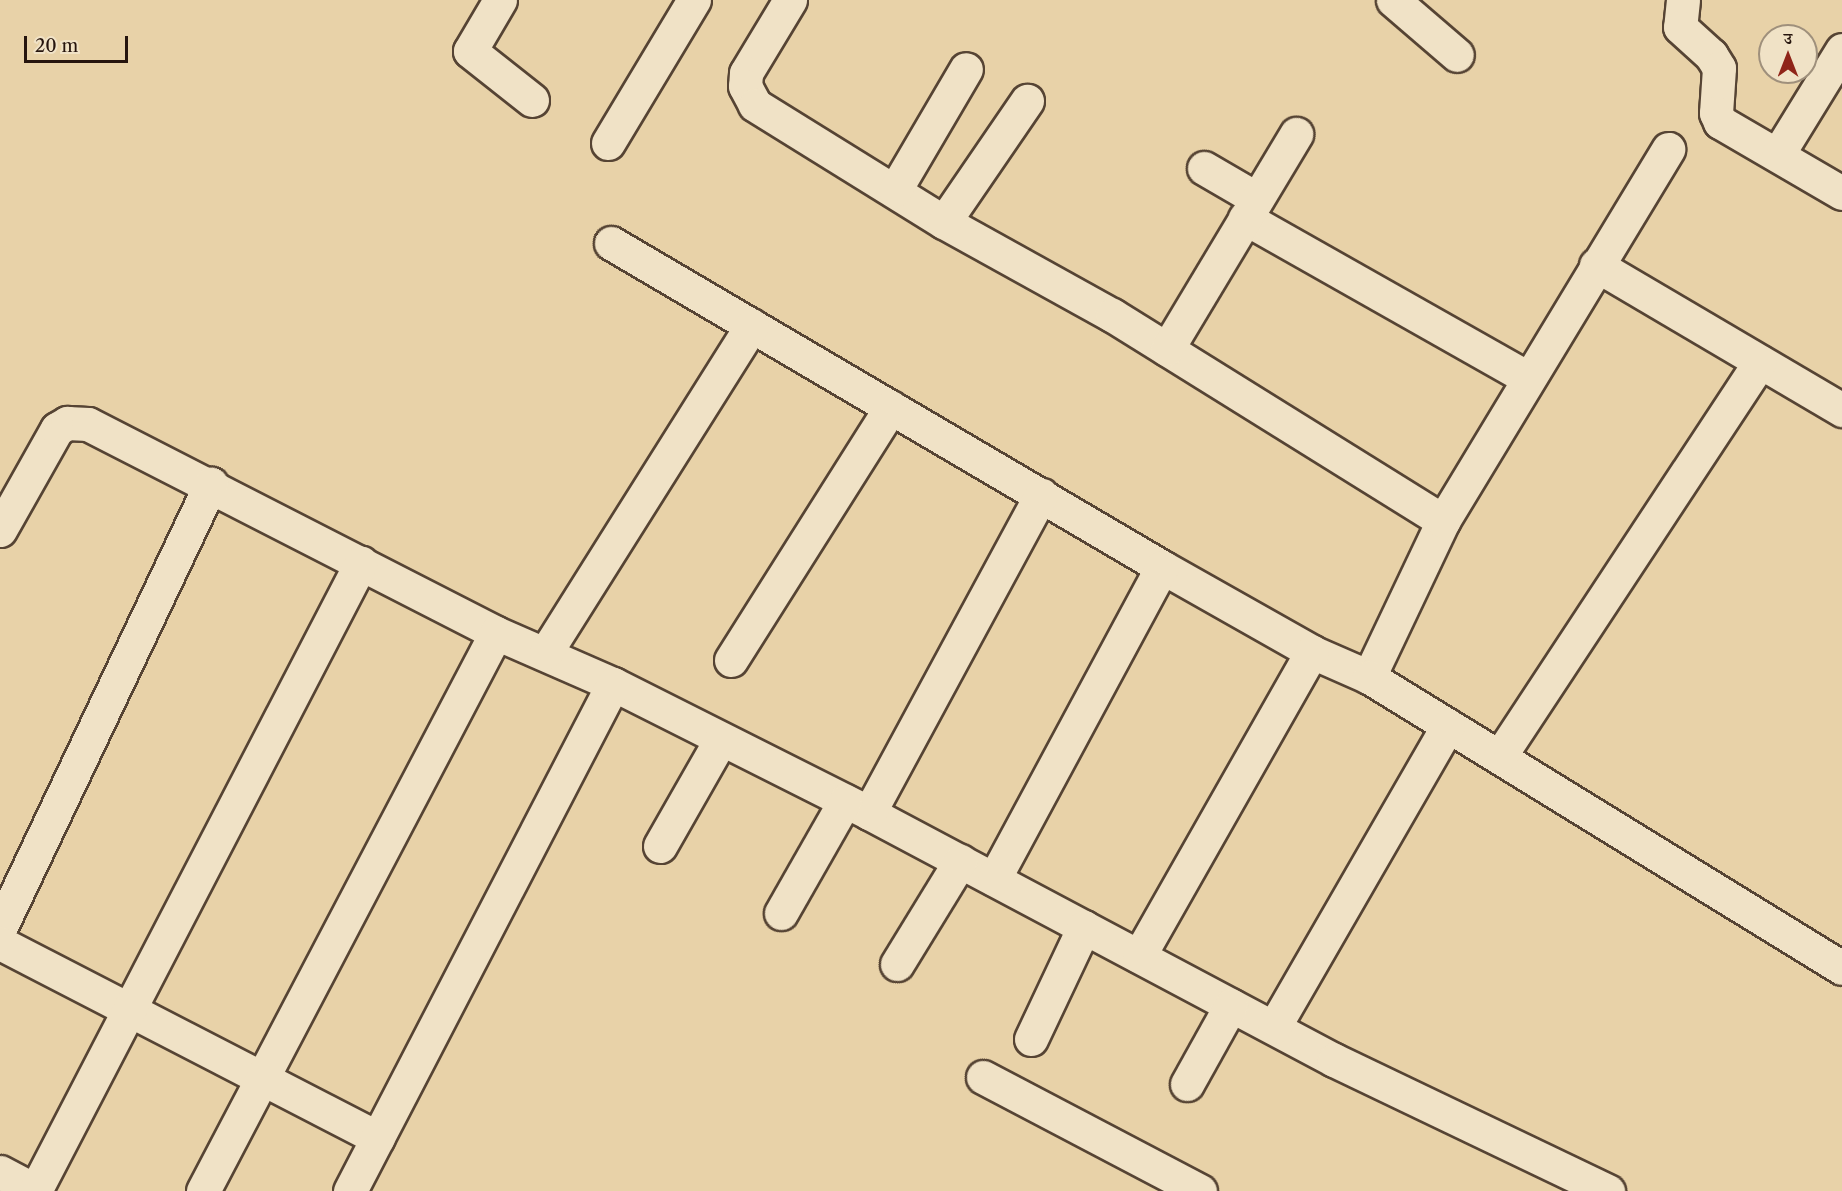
<!DOCTYPE html>
<meta charset="utf-8">
<style>
body{margin:0}
#map{position:relative;width:1842px;height:1191px;overflow:hidden;background:#e8d2a8;font-family:"Libre Caslon Text","Noto Serif Devanagari",serif}
div>[style]{position:absolute}
.roads{filter:drop-shadow(2px 0 #564434) drop-shadow(-2px 0 #564434) drop-shadow(0 2px #564434) drop-shadow(0 -2px #564434)}
.minor>*{height:33px;margin:-16.5px;padding:0 16.5px;transform-origin:16.5px;border-radius:16.5px;background:#f0e2c6}
span{translate:-50% -50%;white-space:nowrap;text-align:center;line-height:1.15;-webkit-text-stroke:4.5px #f0e2c6;paint-order:stroke}
.north{position:absolute;left:1758px;top:24px;width:60px;height:60px;box-sizing:border-box;background:#f0e2c6;border:2px solid #9f907c;border-radius:50%;rotate:0deg;font-size:16px;font-weight:700;line-height:24px;text-align:center;color:#26150e}
.north::after{content:'';display:block;margin:auto;width:21px;height:27px;background:#8f2418;clip-path:polygon(50% 0,100% 100%,50% 72%,0 100%)}
.scale{position:absolute;left:24px;top:36px;width:104px;height:27px;box-sizing:border-box;border:3px solid #26150e;border-top:0;padding-left:8px;font-size:18px;line-height:21px;white-space:nowrap;color:#26150e;-webkit-text-stroke:4px #f0e2c6;paint-order:stroke}
</style>
<div id="map">
<div class="roads">
<div class="minor">
<i style="left:500px;top:0;width:59px;rotate:120.5deg"></i>
<i style="left:470px;top:51px;width:79px;rotate:38.3deg"></i>
<i style="left:790px;top:0;width:85px;rotate:121.1deg"></i>
<i style="left:746px;top:73px;width:13px;rotate:94deg"></i>
<i style="left:745px;top:86px;width:21px;rotate:62deg"></i>
<i style="left:755px;top:105px;width:222px;rotate:31.8deg"></i>
<i style="left:944px;top:222px;width:192px;rotate:29deg"></i>
<i style="left:1112px;top:315px;width:390px;rotate:31.9deg"></i>
<i style="left:1443px;top:521px;width:173px;rotate:115.4deg"></i>
<i style="left:1393px;top:0;width:84px;rotate:40.7deg"></i>
<i style="left:1683px;top:0;width:27px;rotate:96deg"></i>
<i style="left:1680px;top:27px;width:42px;rotate:42.1deg"></i>
<i style="left:1711px;top:55px;width:15px;rotate:58deg"></i>
<i style="left:1719px;top:68px;width:45px;rotate:93.8deg"></i>
<i style="left:1716px;top:113px;width:10px;rotate:66deg"></i>
<i style="left:1720px;top:122px;width:141px;rotate:30.2deg"></i>
<i style="left:608px;top:143px;width:167px;rotate:-59deg"></i>
<i style="left:1778px;top:154px;width:122px;rotate:-58.4deg"></i>
<i style="left:1204px;top:168px;width:61px;rotate:30.3deg"></i>
<i style="left:895px;top:190px;width:140px;rotate:-59.6deg"></i>
<i style="left:1245px;top:218px;width:325px;rotate:29.5deg"></i>
<i style="left:944px;top:222px;width:147px;rotate:-55.6deg"></i>
<i style="left:611px;top:243px;width:639px;rotate:30.46deg"></i>
<i style="left:1162px;top:567px;width:172px;rotate:29.5deg"></i>
<i style="left:1312px;top:652px;width:62px;rotate:23.7deg"></i>
<i style="left:1369px;top:677px;width:555px;rotate:31.6deg"></i>
<i style="left:1596px;top:265px;width:286px;rotate:30.5deg"></i>
<i style="left:1167px;top:349px;width:251px;rotate:-59deg"></i>
<i style="left:1443px;top:521px;width:435px;rotate:-58.8deg"></i>
<i style="left:0;top:530px;width:116px;rotate:-60.6deg"></i>
<i style="left:57px;top:429px;width:12px;rotate:-31deg"></i>
<i style="left:67px;top:423px;width:21px;rotate:3deg"></i>
<i style="left:88px;top:424px;width:458px;rotate:27.1deg"></i>
<i style="left:496px;top:633px;width:128px;rotate:23.6deg"></i>
<i style="left:613px;top:684px;width:287px;rotate:26.7deg"></i>
<i style="left:869px;top:813px;width:527px;rotate:27.98deg"></i>
<i style="left:1334px;top:1060px;width:304px;rotate:25.6deg"></i>
<i style="left:546px;top:652px;width:386px;rotate:-57.8deg"></i>
<i style="left:731px;top:660px;width:299px;rotate:-57.7deg"></i>
<i style="left:1500px;top:756px;width:472px;rotate:-56.6deg"></i>
<i style="left:869px;top:813px;width:362px;rotate:-61.6deg"></i>
<i style="left:660px;top:846px;width:123px;rotate:-60.3deg"></i>
<i style="left:994px;top:879px;width:354px;rotate:-61.7deg"></i>
<i style="left:781px;top:913px;width:129px;rotate:-60.3deg"></i>
<i style="left:0;top:928px;width:492px;rotate:-64.6deg"></i>
<i style="left:0;top:943px;width:425px;rotate:27.3deg"></i>
<i style="left:1139px;top:956px;width:350px;rotate:-60.4deg"></i>
<i style="left:897px;top:964px;width:121px;rotate:-58.5deg"></i>
<i style="left:1274px;top:1027px;width:348px;rotate:-60deg"></i>
<i style="left:1031px;top:1039px;width:124px;rotate:-64.7deg"></i>
<i style="left:983px;top:1077px;width:245px;rotate:27.7deg"></i>
<i style="left:1187px;top:1084px;width:90px;rotate:-60.9deg"></i>
<i style="left:0;top:1172px;width:41px;rotate:27.8deg"></i>
<i style="left:35px;top:1191px;width:708px;rotate:-62.57deg"></i>
<i style="left:203px;top:1191px;width:630px;rotate:-62.3deg"></i>
<i style="left:350px;top:1191px;width:571px;rotate:-62.58deg"></i>
</div>
</div>
<div class="north">उ</div>
<div class="scale">20 m</div>
</div>
